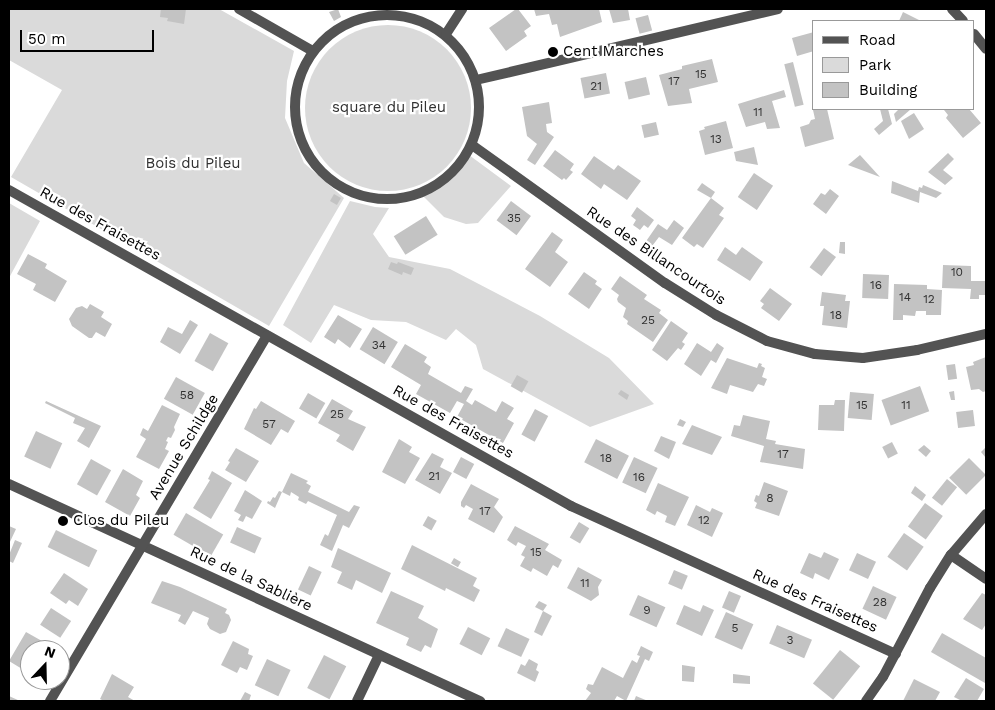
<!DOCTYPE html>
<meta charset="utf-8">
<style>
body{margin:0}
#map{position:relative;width:995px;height:710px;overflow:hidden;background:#fff;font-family:"Work Sans",sans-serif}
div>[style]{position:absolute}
.green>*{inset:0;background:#dadada}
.round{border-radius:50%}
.building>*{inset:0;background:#c3c3c3;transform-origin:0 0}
.minor>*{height:10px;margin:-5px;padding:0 5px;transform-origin:5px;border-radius:5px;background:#535353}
.minor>.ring{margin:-5px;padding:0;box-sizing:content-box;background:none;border:10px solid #535353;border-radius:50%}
.dots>*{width:14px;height:14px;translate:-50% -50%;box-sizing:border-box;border:2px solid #fff;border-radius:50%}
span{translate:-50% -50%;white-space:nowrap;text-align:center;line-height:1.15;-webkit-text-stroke:4.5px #fff;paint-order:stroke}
.number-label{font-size:12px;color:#313131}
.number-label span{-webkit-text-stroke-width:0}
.poi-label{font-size:15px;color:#000}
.left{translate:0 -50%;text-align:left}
.park-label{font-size:15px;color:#313131}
.street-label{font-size:15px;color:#000}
.frame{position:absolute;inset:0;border:10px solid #000;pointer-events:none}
.legend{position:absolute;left:812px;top:20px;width:162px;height:90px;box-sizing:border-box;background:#fff;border:1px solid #999;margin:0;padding:6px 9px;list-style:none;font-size:15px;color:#000}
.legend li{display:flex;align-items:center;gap:10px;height:25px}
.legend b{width:25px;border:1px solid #999}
.north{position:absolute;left:20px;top:640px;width:50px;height:50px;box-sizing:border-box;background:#fff;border:1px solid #999;border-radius:50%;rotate:21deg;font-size:14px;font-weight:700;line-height:20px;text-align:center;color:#000}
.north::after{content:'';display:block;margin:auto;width:18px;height:22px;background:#000;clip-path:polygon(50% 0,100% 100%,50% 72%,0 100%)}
.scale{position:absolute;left:20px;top:30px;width:134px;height:22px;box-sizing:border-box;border:2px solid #000;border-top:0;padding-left:6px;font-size:15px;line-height:18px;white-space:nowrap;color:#000;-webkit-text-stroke:4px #fff;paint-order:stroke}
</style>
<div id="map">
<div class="green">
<i style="clip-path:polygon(9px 9px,219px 9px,294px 51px,287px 81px,285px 118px,304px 163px,344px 198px,269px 326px,11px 177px,62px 90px,9px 60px)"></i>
<i class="round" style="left:305px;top:25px;width:166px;height:166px"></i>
<i style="clip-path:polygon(469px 155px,511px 186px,478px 223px,466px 224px,444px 217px,422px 195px,450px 180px)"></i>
<i style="clip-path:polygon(350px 201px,375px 207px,389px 208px,373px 234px,389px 257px,450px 269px,540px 316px,609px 358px,654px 404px,590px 427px,483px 369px,476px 345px,456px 329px,446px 340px,406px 322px,371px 320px,334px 305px,311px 343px,283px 325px)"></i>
<i style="clip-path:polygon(9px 203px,40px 221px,9px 278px)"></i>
</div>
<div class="building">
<i style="clip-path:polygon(161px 9px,186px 9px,184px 24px,167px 21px,168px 18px,160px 17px)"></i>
<i style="clip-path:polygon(338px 9px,341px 17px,334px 21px,329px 12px)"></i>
<i style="clip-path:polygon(516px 9px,518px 9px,531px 26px,524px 31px,527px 36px,506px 51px,489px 28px)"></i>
<i style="clip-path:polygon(534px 9px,599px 9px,602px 22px,560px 37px,557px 24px,552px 25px,549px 14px,536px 16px)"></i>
<i style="clip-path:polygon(609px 9px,628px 9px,630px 20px,613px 23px)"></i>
<i style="clip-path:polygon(903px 12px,921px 21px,899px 21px)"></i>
<i style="left:648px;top:15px;width:16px;height:13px;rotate:75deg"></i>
<i style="clip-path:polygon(814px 32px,814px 51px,797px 56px,792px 38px)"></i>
<i style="clip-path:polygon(712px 59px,718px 82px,689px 89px,692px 103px,668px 106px,659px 75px,682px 69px,682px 66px)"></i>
<i style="left:793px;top:62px;width:44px;height:9px;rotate:76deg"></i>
<i style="left:606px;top:73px;width:21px;height:26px;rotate:79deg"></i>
<i style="left:646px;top:77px;width:18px;height:22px;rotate:77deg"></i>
<i style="clip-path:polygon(784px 90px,786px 97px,772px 101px,780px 128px,767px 129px,765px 122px,746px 127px,738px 104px)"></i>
<i style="clip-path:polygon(549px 102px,552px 123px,546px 124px,547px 132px,554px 137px,535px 165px,527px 160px,537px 144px,527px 136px,522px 107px)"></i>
<i style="clip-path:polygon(827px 109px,834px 139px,805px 147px,800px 127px,809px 124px,811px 120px,815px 119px,813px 110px)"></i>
<i style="clip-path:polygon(880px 109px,888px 109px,892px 124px,879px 135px,874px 129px,883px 121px)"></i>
<i style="clip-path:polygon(899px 109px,911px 109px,896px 122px,894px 114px)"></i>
<i style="clip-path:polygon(969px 109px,981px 123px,963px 138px,946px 118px,948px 115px,944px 110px)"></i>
<i style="clip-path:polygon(914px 113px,924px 129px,909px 139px,901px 121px)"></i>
<i style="clip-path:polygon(726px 121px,733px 148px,705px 155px,699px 131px,705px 129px,704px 127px)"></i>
<i style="left:656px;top:122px;width:13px;height:15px;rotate:77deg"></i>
<i style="clip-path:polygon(754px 147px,758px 165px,736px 161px,734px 152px)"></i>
<i style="clip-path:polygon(555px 150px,574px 164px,570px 170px,573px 172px,566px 180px,564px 178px,562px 180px,543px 166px)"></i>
<i style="clip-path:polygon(948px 153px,954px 159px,943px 170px,953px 178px,945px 185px,928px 172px)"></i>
<i style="clip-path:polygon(860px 155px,880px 177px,848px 165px)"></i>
<i style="clip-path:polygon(594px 156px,614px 170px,618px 165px,641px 181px,627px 200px,604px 184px,601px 189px,581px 174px)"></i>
<i style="left:754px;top:173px;width:23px;height:29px;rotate:34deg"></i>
<i style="clip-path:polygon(892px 181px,918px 191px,919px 187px,922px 188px,923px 185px,942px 193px,936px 198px,920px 192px,919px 203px,891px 193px)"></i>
<i style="clip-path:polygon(702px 183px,715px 192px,711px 198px,697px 190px)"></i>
<i style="clip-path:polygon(830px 189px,839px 196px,826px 214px,813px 204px,821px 193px,825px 195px)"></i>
<i style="left:334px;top:194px;width:8px;height:8px;rotate:30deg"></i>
<i style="clip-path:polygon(711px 198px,724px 208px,719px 215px,724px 218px,703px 248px,697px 244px,694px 247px,682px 238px)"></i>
<i style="left:511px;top:201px;width:25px;height:24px;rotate:37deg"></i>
<i style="clip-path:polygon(637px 207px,654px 220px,648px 228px,644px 225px,640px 230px,633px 225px,636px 220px,631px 216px)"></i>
<i style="left:426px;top:216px;width:22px;height:38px;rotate:58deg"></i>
<i style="clip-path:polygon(674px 220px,684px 228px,672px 245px,659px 237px,646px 254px,640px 250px,658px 224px,667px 230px)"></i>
<i style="clip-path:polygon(552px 232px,563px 240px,555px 252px,568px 262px,550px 287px,525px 269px)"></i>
<i style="clip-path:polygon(840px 242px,845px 242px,845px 254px,839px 253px)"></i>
<i style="clip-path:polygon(725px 247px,736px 255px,742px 247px,763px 262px,750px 281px,717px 260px)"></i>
<i style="left:824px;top:248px;width:15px;height:24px;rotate:37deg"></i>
<i style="clip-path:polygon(28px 254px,47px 264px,45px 268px,67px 281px,55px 302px,33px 290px,36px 284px,17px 274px)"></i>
<i style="clip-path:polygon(391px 262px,397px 264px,398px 262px,414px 268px,411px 275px,403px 272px,402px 275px,388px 269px)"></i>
<i style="clip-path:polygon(943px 265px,971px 266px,971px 281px,986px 281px,986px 295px,979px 295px,979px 299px,970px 299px,971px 289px,942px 288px)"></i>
<i style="clip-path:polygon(584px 272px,597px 281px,595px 284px,602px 289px,589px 309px,568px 294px)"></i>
<i style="left:863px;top:274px;width:26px;height:24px;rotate:2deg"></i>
<i style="clip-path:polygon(620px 276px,647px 295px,644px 299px,661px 310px,659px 313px,668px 320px,653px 342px,627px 324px,628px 321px,623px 317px,626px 308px,618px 302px,617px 299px,619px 295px,611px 289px)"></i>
<i style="clip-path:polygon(894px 284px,927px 285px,927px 289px,942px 290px,941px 315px,926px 315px,926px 311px,916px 311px,915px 316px,903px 315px,903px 320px,893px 320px)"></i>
<i style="clip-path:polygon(770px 288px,792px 304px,779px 321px,761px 308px,764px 304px,760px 301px)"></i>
<i style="clip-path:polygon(822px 292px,846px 295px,845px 301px,850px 301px,847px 328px,822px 325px,824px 306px,820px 306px)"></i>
<i style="clip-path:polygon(90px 304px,104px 312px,101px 317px,112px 324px,105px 337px,96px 332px,92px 338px,89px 338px,72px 326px,69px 319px,76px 308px,82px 306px,87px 309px)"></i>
<i style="clip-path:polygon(338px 315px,362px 329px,350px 348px,338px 339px,335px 344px,324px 337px)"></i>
<i style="clip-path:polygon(190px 320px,198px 325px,180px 354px,160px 342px,168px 327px,182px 334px)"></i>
<i style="clip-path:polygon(671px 321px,688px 333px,682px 342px,685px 344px,681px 350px,678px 348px,667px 361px,652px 350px)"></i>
<i style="left:373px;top:327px;width:29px;height:26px;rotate:31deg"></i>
<i style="left:210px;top:333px;width:21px;height:32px;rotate:29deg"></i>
<i style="clip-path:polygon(697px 343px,711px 352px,717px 343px,724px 348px,716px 363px,711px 360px,701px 376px,684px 364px)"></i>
<i style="clip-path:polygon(405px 344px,427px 357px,424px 362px,431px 367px,428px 374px,461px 393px,465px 386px,473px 389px,466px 401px,472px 405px,475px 400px,496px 412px,502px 401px,514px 408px,507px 419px,514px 423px,503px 443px,457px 417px,464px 404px,457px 401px,450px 413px,416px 394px,421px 385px,391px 367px)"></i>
<i style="clip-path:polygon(986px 357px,986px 391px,983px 392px,979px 389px,971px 390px,966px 367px,974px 365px,973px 362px)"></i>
<i style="clip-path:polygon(727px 358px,757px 368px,759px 363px,762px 364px,761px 366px,765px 368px,762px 377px,767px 379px,764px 386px,758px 384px,753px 392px,730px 385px,727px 394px,711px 388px)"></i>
<i style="left:955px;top:364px;width:15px;height:9px;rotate:82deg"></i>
<i style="left:517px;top:375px;width:13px;height:13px;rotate:29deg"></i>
<i style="left:176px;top:377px;width:33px;height:25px;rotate:29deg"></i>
<i style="left:920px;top:386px;width:27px;height:41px;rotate:70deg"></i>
<i style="clip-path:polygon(621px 390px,629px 395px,627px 400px,618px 394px)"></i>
<i style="clip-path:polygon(954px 391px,955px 400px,951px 400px,949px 392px)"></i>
<i style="left:850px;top:392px;width:24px;height:26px;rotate:5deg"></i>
<i style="left:308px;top:393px;width:20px;height:18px;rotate:30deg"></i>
<i style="clip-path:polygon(332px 399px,353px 411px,348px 419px,366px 427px,353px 451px,336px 441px,340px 435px,318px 423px)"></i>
<i style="clip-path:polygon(835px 400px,845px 400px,844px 431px,818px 430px,819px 405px,834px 405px)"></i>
<i style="clip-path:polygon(46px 401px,101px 426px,89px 448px,77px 441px,85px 428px,73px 423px,75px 418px,45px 403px)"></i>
<i style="clip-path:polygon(261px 401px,295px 421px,288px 433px,281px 429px,271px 445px,244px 429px,254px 408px,256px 409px)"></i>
<i style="clip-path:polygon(162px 405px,180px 414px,174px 427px,175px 430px,171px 438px,168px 437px,166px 441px,168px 442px,165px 449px,169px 451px,159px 469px,136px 457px,146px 439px,140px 435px,143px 428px,148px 431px)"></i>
<i style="left:535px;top:409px;width:15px;height:29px;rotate:28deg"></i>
<i style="left:973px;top:410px;width:16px;height:17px;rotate:83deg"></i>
<i style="clip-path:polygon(743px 415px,770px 421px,766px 439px,776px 441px,775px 444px,805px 449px,803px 469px,760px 462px,764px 446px,731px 436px,734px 425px,740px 426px)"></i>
<i style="clip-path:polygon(680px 419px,686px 422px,683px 427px,677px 425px)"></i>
<i style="clip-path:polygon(692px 425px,722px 437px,712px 455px,682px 444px)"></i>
<i style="left:36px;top:431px;width:29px;height:28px;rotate:25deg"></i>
<i style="clip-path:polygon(661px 436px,676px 442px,669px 459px,654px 451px)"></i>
<i style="clip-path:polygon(399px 439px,412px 447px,409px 452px,420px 458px,405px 484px,382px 472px)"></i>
<i style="left:596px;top:439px;width:37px;height:26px;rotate:27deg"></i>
<i style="left:892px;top:442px;width:13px;height:11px;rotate:63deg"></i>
<i style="clip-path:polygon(924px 445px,931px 451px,926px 457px,918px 450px)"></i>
<i style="clip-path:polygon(986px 447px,986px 458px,981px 452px)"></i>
<i style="clip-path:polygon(236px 448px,259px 461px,246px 482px,225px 470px,230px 462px,228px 461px)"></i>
<i style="clip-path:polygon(432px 453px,444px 459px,440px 467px,452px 473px,440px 494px,415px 480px)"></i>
<i style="left:461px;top:457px;width:15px;height:17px;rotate:28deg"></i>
<i style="left:634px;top:457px;width:26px;height:28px;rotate:25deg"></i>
<i style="left:969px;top:458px;width:24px;height:28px;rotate:45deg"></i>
<i style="left:91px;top:459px;width:23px;height:29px;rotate:29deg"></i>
<i style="clip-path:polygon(123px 469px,143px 481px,136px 495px,140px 498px,130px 516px,105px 502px)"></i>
<i style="clip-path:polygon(212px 471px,232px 483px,211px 519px,193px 508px,210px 480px,208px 479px)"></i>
<i style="clip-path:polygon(291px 473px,308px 481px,306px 483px,311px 486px,308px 492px,349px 512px,354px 505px,360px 507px,349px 528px,343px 525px,332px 551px,320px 545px,325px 534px,328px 536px,337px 515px,308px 501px,306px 504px,298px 500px,299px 497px,291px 492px,290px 496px,282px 492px)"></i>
<i style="left:947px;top:479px;width:13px;height:24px;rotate:39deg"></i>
<i style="clip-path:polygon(764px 482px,788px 491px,779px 516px,755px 508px,757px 503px,754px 501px,756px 495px,759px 496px)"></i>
<i style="clip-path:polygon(658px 483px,689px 497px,675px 526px,665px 522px,667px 516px,657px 511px,655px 515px,646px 510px)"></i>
<i style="clip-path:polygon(471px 484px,499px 499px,494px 507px,503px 517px,494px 533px,468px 519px,473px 509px,466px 505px,464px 508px,461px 506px,461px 502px)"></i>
<i style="clip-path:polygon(915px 486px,926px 495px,922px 501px,911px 493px)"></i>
<i style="clip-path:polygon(245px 490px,262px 501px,252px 519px,246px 516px,243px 522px,238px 520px,241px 515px,234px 511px)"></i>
<i style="clip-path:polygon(279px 491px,282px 492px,275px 508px,267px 503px,268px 501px,270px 502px,273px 497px,275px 498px)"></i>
<i style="left:925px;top:503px;width:22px;height:29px;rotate:36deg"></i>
<i style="clip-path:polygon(696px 505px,710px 512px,712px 508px,723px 513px,712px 537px,687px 525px)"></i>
<i style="left:186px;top:513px;width:43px;height:25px;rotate:30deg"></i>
<i style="left:428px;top:516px;width:10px;height:11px;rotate:29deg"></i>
<i style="left:579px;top:522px;width:12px;height:18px;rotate:31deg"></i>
<i style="clip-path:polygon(9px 526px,16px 529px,9px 544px)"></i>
<i style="clip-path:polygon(515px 526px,549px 544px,545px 550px,562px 560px,558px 568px,553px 565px,547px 576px,533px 568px,531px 572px,520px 566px,525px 557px,521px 555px,526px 546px,518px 542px,516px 546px,507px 540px)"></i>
<i style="left:237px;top:527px;width:27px;height:17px;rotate:24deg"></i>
<i style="left:56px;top:530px;width:46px;height:19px;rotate:26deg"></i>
<i style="left:904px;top:533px;width:24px;height:29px;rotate:35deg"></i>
<i style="clip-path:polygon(15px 540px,22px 543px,13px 563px,9px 561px,9px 555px)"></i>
<i style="clip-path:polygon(412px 545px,477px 578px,473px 586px,480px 590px,474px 602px,446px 588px,445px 591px,401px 569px)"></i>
<i style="clip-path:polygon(338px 548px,391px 573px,382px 593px,356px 580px,352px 590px,337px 583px,342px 572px,331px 567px)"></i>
<i style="clip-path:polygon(824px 552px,839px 559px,829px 580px,815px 573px,813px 579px,800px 573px,809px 553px,821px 558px)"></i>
<i style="left:857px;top:553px;width:21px;height:19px;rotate:25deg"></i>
<i style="left:454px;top:558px;width:8px;height:6px;rotate:30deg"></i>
<i style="left:309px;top:566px;width:14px;height:26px;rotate:25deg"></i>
<i style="clip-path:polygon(578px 567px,602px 580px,598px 587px,599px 595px,591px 601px,567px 588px)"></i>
<i style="left:674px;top:570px;width:15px;height:15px;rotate:23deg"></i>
<i style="clip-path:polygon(64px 573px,88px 589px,78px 606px,69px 600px,66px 604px,50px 593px)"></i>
<i style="clip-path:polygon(162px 581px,180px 587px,227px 609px,225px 613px,229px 615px,231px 620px,226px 632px,220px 634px,210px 629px,207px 624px,209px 618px,193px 611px,185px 625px,178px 621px,181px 615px,151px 603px)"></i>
<i style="left:873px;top:586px;width:26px;height:25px;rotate:25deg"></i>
<i style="clip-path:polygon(391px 591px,424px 606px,418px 618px,438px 629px,431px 648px,425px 645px,421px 652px,406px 645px,409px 638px,376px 623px)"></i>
<i style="left:729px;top:591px;width:13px;height:18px;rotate:23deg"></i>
<i style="clip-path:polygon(982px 593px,986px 595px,986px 624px,982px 630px,963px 619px)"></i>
<i style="left:638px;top:595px;width:30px;height:22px;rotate:24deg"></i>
<i style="clip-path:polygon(539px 601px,547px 605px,543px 611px,535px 607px)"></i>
<i style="clip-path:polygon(684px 605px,700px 612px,703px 605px,714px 610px,702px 636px,676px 624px)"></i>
<i style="left:51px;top:608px;width:24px;height:20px;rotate:33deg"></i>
<i style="clip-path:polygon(543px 611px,552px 616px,542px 636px,534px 632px)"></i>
<i style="left:726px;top:612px;width:30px;height:28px;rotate:24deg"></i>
<i style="left:777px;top:625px;width:38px;height:20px;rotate:23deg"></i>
<i style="left:468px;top:627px;width:25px;height:19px;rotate:27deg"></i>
<i style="left:506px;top:628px;width:26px;height:20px;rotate:25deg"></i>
<i style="clip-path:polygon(26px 632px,49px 645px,46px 650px,30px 650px,30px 668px,27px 672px,9px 661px)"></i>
<i style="clip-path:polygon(942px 633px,986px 658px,985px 683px,931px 652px)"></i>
<i style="clip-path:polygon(233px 641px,249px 649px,248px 654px,253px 656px,247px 670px,240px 667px,237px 673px,221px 665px)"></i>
<i style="clip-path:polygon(641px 646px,653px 652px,649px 661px,645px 659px,626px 701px,617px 696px,614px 701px,585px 701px,591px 693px,586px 689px,588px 684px,593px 685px,602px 667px,623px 678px,632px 660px,637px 663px,640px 656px,637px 655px)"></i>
<i style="left:840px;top:650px;width:26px;height:43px;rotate:39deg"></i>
<i style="left:324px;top:655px;width:25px;height:37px;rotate:27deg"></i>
<i style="left:267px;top:659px;width:26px;height:29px;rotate:25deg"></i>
<i style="clip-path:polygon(529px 659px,538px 664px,536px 670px,539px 672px,535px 682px,517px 673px,521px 664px,525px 666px)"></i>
<i style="clip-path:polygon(682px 665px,695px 667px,694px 682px,682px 681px)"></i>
<i style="clip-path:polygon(112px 674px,134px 687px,128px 697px,135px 701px,104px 701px,100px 699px)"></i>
<i style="clip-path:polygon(733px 674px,750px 676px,750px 684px,733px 683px)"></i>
<i style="clip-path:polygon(966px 678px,984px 689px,977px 701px,962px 701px,954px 697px)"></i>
<i style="clip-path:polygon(914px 679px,940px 692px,935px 701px,903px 701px)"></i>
<i style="clip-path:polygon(245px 692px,251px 695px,249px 701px,240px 701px)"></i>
<i style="clip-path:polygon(9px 696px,20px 701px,9px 701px)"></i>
<i style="clip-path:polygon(636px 696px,648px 701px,634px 701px)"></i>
</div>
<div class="minor">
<i style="left:239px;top:9px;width:83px;rotate:29.7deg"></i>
<i style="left:952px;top:9px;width:16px;rotate:47deg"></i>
<i class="ring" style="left:295px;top:15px;width:174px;height:174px"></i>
<i style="left:446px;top:34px;width:30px;rotate:-57deg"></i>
<i style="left:974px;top:34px;width:19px;rotate:51deg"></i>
<i style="left:476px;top:80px;width:310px;rotate:-13.2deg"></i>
<i style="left:472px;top:145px;width:237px;rotate:35.6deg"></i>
<i style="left:665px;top:283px;width:60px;rotate:32.1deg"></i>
<i style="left:716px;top:315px;width:57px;rotate:27deg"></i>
<i style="left:767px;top:341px;width:50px;rotate:15.2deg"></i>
<i style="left:815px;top:354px;width:48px;rotate:4.8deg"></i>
<i style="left:863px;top:358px;width:55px;rotate:-8.4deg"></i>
<i style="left:917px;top:350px;width:71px;rotate:-13.1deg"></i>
<i style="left:9px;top:190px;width:645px;rotate:29.35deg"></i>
<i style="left:571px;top:506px;width:357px;rotate:24.5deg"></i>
<i style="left:9px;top:484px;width:519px;rotate:24.74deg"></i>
<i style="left:951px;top:555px;width:42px;rotate:34.4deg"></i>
<i style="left:50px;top:701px;width:425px;rotate:-59.3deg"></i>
<i style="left:357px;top:701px;width:51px;rotate:-64.4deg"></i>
<i style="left:866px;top:701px;width:29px;rotate:-55deg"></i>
<i style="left:883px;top:677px;width:101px;rotate:-62.2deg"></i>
<i style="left:930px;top:588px;width:39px;rotate:-58deg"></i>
<i style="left:951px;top:555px;width:54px;rotate:-49.5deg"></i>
</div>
<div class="dots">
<i style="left:553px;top:52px;background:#000"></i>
<i style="left:63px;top:521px;background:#000"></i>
</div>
<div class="number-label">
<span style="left:701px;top:75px">15</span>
<span style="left:674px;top:82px">17</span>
<span style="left:596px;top:87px">21</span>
<span style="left:758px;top:113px">11</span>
<span style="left:716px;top:140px">13</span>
<span style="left:514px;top:219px">35</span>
<span style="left:957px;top:273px">10</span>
<span style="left:876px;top:286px">16</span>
<span style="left:905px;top:298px">14</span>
<span style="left:929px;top:300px">12</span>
<span style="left:836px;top:316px">18</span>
<span style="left:648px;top:321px">25</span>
<span style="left:379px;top:346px">34</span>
<span style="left:187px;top:396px">58</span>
<span style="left:862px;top:406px">15</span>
<span style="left:906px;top:406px">11</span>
<span style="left:337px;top:415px">25</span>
<span style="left:269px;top:425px">57</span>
<span style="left:783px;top:455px">17</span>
<span style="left:606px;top:459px">18</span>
<span style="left:434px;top:477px">21</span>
<span style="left:639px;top:478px">16</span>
<span style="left:770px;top:499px">8</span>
<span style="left:485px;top:512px">17</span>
<span style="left:704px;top:521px">12</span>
<span style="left:536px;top:553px">15</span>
<span style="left:585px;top:584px">11</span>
<span style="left:880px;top:603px">28</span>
<span style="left:647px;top:611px">9</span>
<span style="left:735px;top:629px">5</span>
<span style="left:790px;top:641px">3</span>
</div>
<div class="poi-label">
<span class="left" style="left:563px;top:52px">Cent Marches</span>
<span class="left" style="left:73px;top:521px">Clos du Pileu</span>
</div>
<div class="park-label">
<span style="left:389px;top:108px">square du Pileu</span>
<span style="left:193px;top:164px">Bois du Pileu</span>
</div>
<div class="street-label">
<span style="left:100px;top:224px;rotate:29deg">Rue des Fraisettes</span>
<span style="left:656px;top:256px;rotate:34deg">Rue des Billancourtois</span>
<span style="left:453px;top:422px;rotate:29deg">Rue des Fraisettes</span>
<span style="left:184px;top:447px;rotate:-59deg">Avenue Schildge</span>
<span style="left:251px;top:579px;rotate:25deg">Rue de la Sablière</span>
<span style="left:815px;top:601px;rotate:24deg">Rue des Fraisettes</span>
</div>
<div class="frame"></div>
<ul class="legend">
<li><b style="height:6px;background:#535353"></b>Road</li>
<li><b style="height:14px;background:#dadada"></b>Park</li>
<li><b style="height:14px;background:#c3c3c3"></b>Building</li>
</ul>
<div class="north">N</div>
<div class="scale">50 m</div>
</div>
